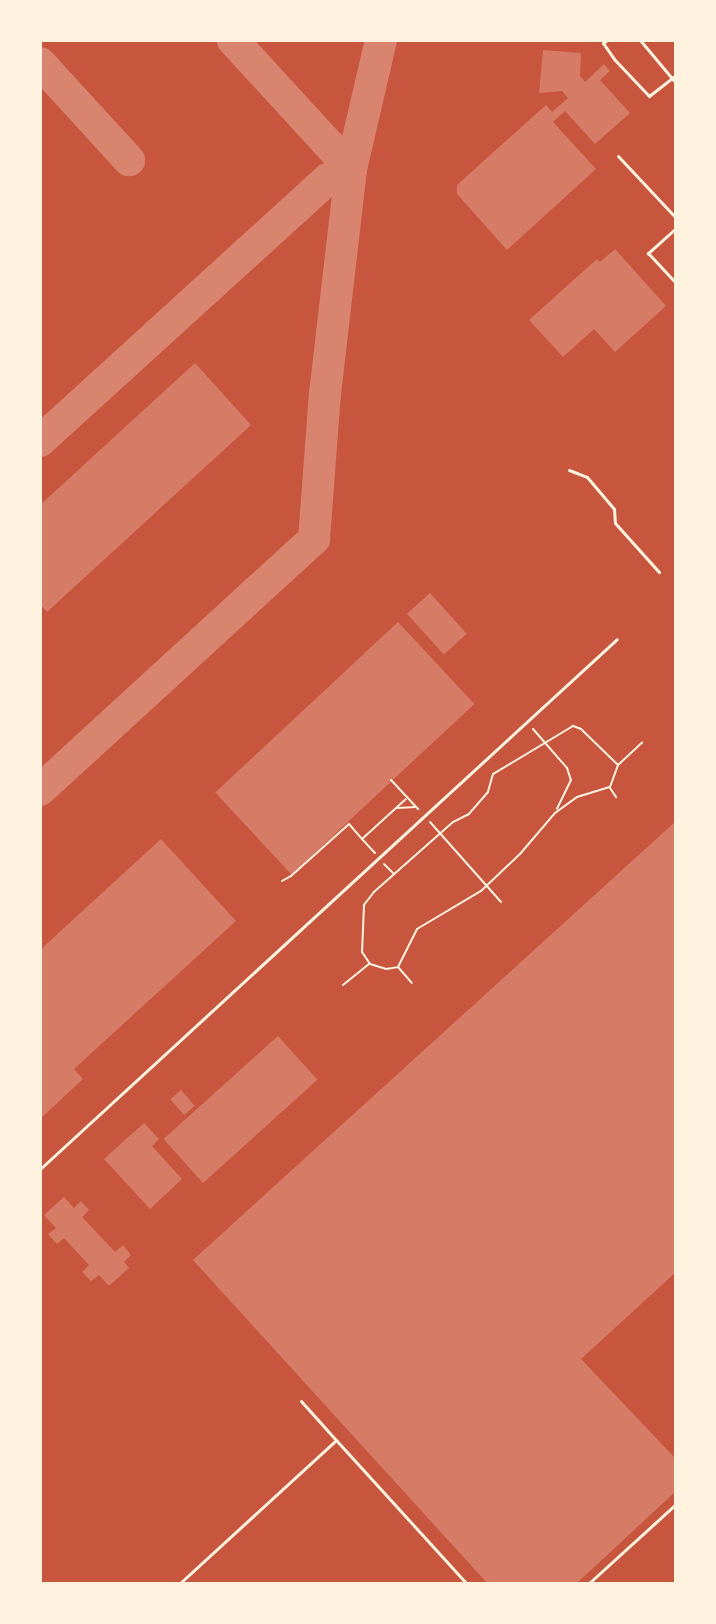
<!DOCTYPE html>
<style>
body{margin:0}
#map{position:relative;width:716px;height:1624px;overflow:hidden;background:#c8553d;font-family:"Sofia Sans Condensed",sans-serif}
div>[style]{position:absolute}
.taxiway>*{height:32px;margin:-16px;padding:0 16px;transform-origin:16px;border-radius:16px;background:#d8846e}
.building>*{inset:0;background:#d67c66;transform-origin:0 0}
.path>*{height:2px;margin:-1px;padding:0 1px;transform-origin:1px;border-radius:1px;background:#fff3e0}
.service>*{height:3px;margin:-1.5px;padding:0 1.5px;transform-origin:1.5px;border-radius:1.5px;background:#fff3e0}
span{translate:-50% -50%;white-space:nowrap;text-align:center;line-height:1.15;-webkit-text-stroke:8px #fff3e0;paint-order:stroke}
.frame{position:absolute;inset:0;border:42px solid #fff3e0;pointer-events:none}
</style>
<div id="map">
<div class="taxiway">
<i style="left:40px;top:63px;width:132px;rotate:47.5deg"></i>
<i style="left:40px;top:441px;width:389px;rotate:-42.3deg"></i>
<i style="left:328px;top:179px;width:25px;rotate:-23deg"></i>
<i style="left:351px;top:169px;width:175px;rotate:-132.5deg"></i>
<i style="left:40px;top:790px;width:372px;rotate:-42.5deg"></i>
<i style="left:314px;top:539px;width:145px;rotate:-85.7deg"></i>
<i style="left:325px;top:394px;width:226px;rotate:-83.4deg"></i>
<i style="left:351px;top:169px;width:132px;rotate:-76.9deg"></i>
</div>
<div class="building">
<i style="clip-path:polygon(543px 50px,581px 53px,580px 76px,585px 82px,604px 64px,610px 71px,600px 80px,630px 113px,595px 144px,565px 111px,553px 122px,596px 169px,507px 250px,457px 194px,457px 185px,546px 105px,552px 112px,568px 98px,562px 91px,539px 93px)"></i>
<i style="clip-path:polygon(615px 249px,666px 306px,615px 352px,594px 329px,563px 357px,529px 320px,597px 259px,600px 262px)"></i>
<i style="clip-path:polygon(195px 363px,251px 425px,47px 612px,40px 604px,40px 505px)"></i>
<i style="left:430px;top:593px;width:55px;height:31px;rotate:48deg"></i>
<i style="left:398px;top:622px;width:112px;height:250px;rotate:47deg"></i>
<i style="clip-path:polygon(676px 821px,676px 1272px,581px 1359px,676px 1459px,676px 1491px,576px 1584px,488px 1584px,193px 1260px)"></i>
<i style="clip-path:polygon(161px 839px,236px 921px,74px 1069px,83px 1079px,40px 1119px,40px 950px)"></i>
<i style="left:278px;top:1036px;width:59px;height:154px;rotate:48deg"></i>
<i style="left:181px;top:1090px;width:21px;height:14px;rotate:49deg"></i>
<i style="clip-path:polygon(144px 1123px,159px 1139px,152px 1146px,182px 1179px,150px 1209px,104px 1159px)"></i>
<i style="clip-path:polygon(64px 1197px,74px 1208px,81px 1201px,89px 1210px,82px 1217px,115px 1252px,123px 1245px,131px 1255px,124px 1262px,129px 1268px,109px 1286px,99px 1275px,91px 1281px,82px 1272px,89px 1265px,64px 1238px,57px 1244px,48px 1234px,56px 1228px,44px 1215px)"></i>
</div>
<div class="path">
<i style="left:533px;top:729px;width:52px;rotate:48.9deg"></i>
<i style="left:567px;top:768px;width:13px;rotate:72deg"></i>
<i style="left:571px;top:780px;width:32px;rotate:116deg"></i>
<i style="left:618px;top:765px;width:52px;rotate:-135.8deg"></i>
<i style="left:581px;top:729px;width:9px;rotate:-159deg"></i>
<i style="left:573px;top:726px;width:93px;rotate:149deg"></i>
<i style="left:493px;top:774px;width:19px;rotate:106deg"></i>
<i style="left:488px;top:792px;width:29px;rotate:131deg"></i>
<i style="left:469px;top:814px;width:18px;rotate:153deg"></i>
<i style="left:453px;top:822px;width:106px;rotate:138.5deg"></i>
<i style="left:374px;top:892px;width:16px;rotate:128deg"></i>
<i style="left:364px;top:905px;width:47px;rotate:92.4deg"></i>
<i style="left:362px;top:952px;width:14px;rotate:56deg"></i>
<i style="left:370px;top:964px;width:17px;rotate:17deg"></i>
<i style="left:386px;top:969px;width:12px;rotate:-9deg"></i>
<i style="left:398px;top:967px;width:42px;rotate:-63.4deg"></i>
<i style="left:417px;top:929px;width:74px;rotate:-30.7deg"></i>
<i style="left:481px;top:891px;width:54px;rotate:-43.5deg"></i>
<i style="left:520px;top:854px;width:54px;rotate:-49.5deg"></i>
<i style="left:555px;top:813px;width:27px;rotate:-36deg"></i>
<i style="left:577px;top:797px;width:34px;rotate:-17deg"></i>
<i style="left:610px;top:787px;width:23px;rotate:-70deg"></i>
<i style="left:618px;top:765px;width:33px;rotate:-43deg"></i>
<i style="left:391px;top:780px;width:40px;rotate:47deg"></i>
<i style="left:610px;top:788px;width:11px;rotate:56deg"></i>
<i style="left:398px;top:808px;width:17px;rotate:-3deg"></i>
<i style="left:430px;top:822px;width:107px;rotate:48.4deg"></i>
<i style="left:375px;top:853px;width:19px;rotate:-133deg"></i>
<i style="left:362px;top:839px;width:59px;rotate:-42.3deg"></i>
<i style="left:384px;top:864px;width:14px;rotate:45deg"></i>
<i style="left:282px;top:881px;width:10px;rotate:-29deg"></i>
<i style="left:291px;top:876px;width:78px;rotate:-41.9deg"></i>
<i style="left:349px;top:824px;width:20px;rotate:49deg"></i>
<i style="left:398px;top:967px;width:21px;rotate:49deg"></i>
<i style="left:343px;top:985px;width:33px;rotate:-39deg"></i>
</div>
<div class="service">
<i style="left:607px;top:40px;width:5px;rotate:143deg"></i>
<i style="left:603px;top:43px;width:19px;rotate:55deg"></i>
<i style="left:614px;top:59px;width:51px;rotate:46.6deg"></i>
<i style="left:649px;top:96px;width:34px;rotate:-38deg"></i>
<i style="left:640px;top:40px;width:56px;rotate:50.1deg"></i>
<i style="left:618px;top:156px;width:85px;rotate:46.9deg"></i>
<i style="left:676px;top:228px;width:38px;rotate:138deg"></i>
<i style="left:648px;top:253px;width:41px;rotate:47deg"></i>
<i style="left:569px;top:470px;width:19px;rotate:21deg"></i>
<i style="left:587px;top:477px;width:42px;rotate:49.8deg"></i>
<i style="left:614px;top:509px;width:14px;rotate:86deg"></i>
<i style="left:615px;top:523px;width:66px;rotate:48.1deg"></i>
<i style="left:40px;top:1169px;width:783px;rotate:-42.57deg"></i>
<i style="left:301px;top:1401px;width:52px;rotate:48.1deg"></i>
<i style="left:179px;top:1584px;width:213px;rotate:-42.5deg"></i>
<i style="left:336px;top:1440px;width:195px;rotate:47.7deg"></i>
<i style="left:588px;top:1584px;width:119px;rotate:-42.3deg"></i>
</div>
<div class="frame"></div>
</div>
